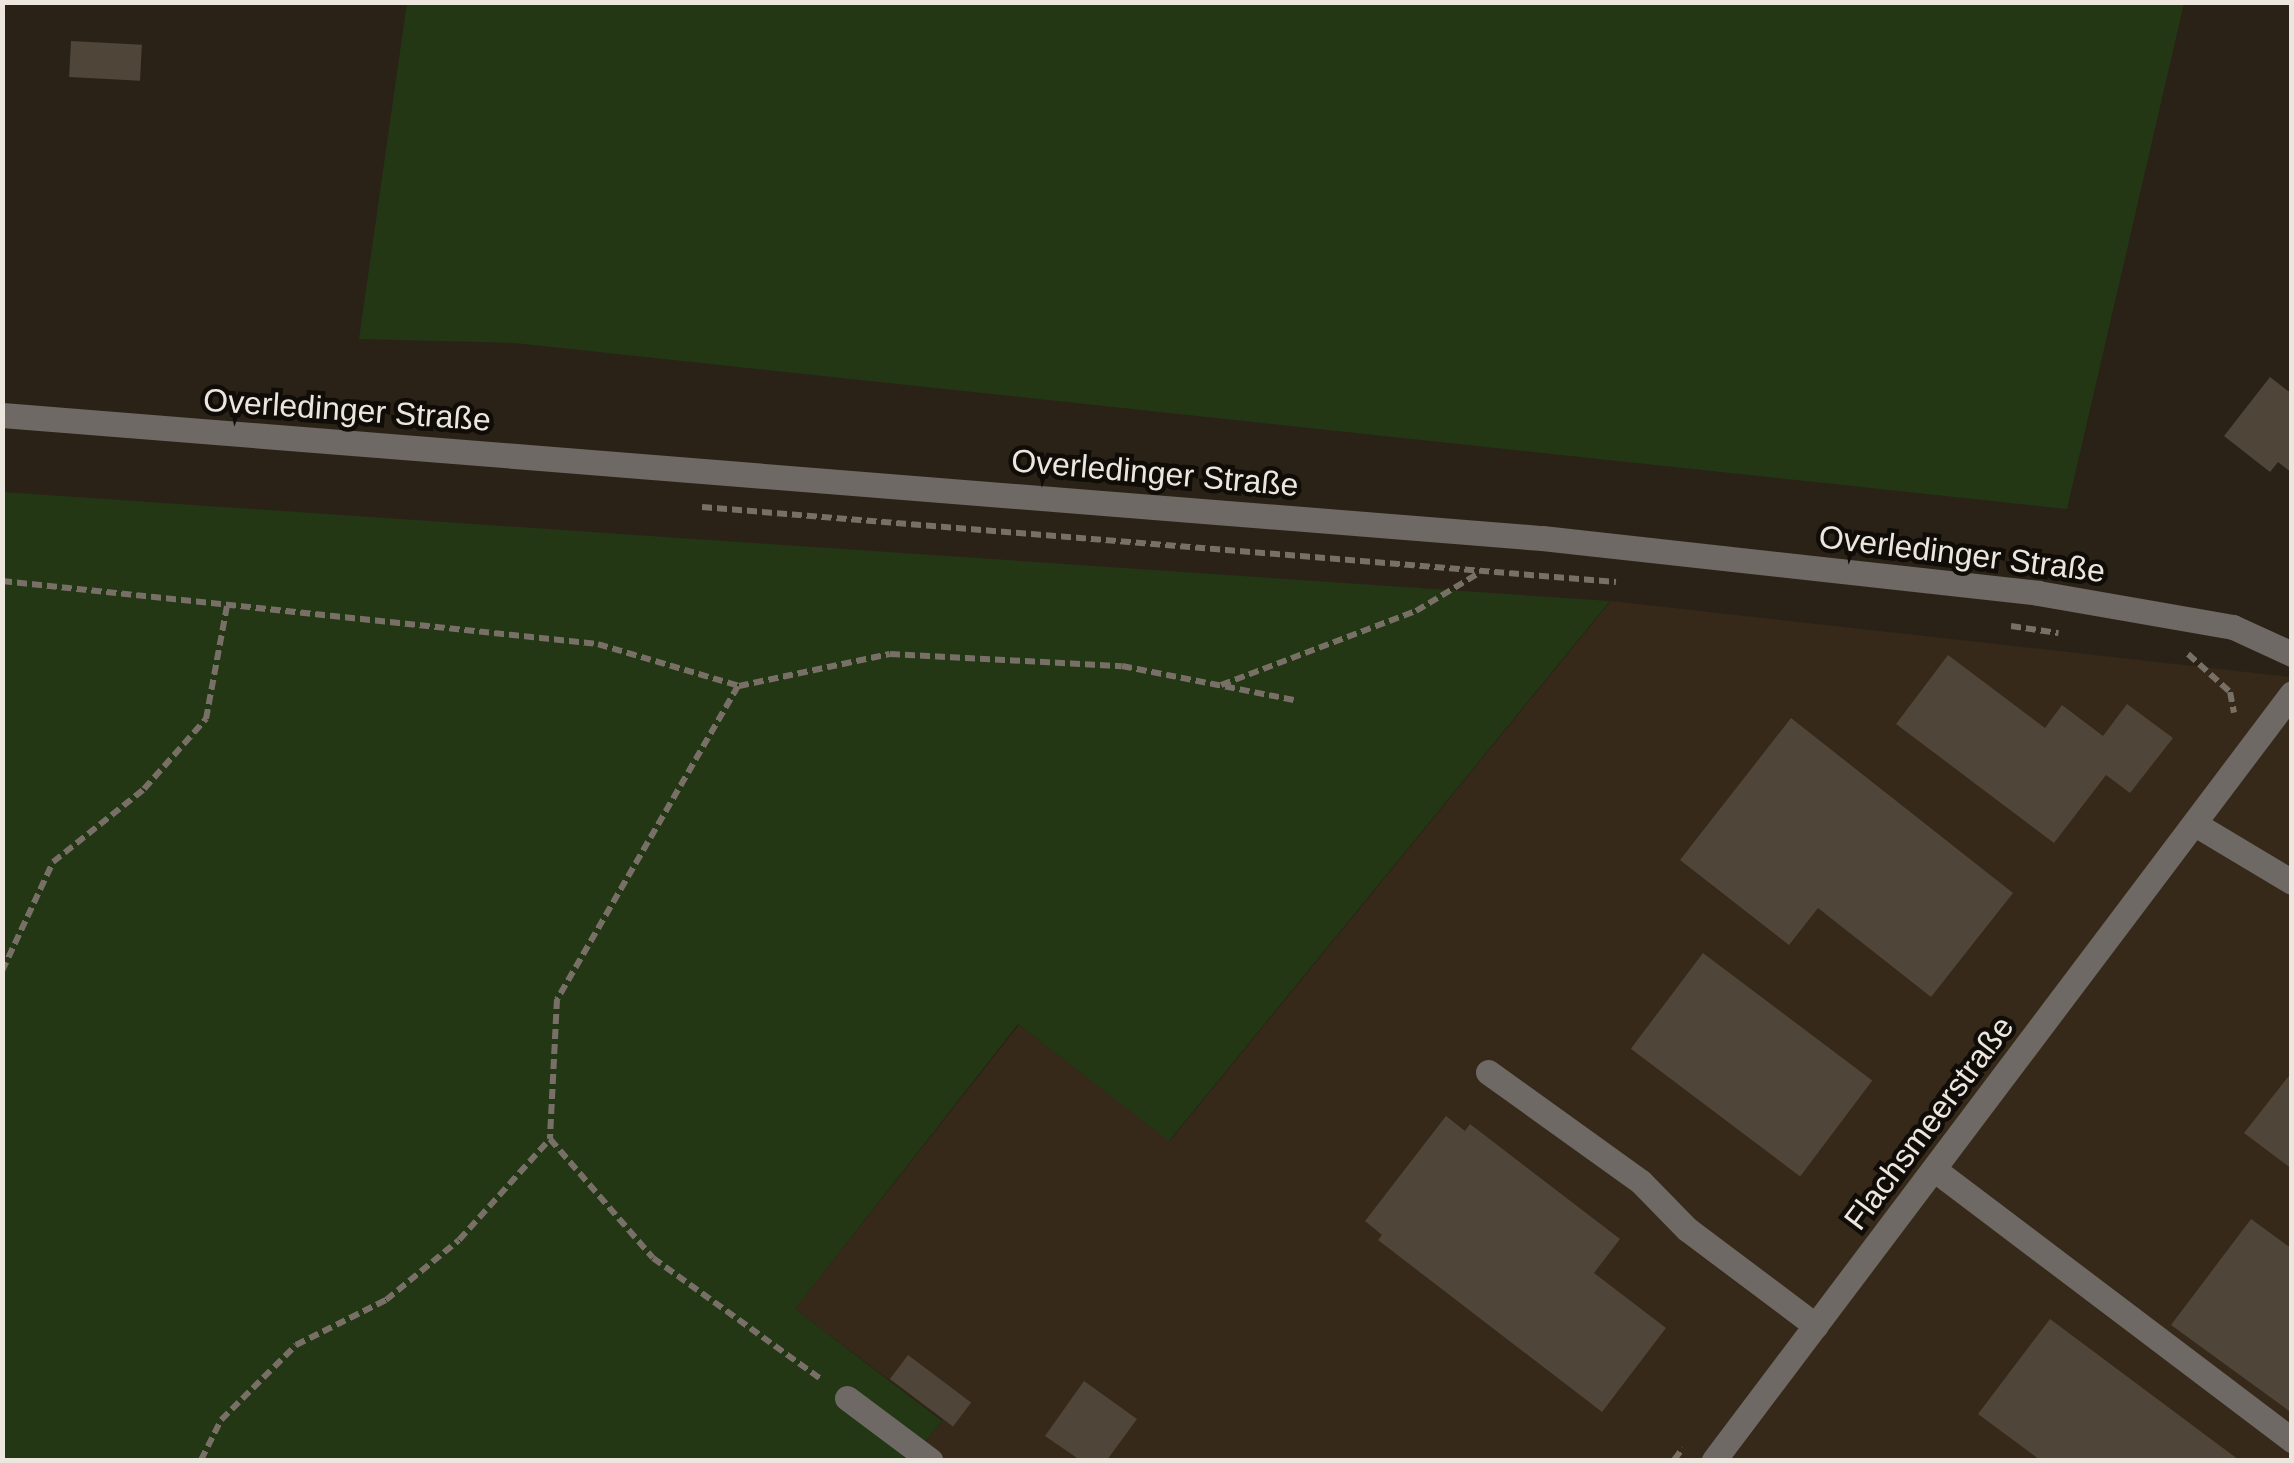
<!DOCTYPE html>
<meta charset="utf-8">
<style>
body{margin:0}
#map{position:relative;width:2294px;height:1463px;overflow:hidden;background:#2b2217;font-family:Helvetica,sans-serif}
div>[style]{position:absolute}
.built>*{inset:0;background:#362919}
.green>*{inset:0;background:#233715}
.building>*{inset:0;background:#4f4539;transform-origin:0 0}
.path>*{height:6px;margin-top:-3px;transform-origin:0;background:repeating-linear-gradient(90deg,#787066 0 10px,transparent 0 15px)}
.minor>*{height:25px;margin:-12.5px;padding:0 12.5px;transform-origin:12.5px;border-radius:12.5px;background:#6e6964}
span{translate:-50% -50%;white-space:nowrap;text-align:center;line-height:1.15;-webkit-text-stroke:9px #100c08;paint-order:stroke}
.street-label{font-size:32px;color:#ece6df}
.frame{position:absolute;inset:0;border:5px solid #ece6df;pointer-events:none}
</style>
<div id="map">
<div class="built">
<i style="clip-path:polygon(1611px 601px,2291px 677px,2291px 1460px,911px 1460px,943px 1420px,795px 1309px,1019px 1025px,1170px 1141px)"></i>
</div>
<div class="green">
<i style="clip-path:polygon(407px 3px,407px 2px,2184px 3px,2067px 509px,515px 343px,359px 339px)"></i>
<i style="clip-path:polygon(2px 492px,1610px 601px,1169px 1141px,1018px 1024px,795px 1309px,942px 1421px,910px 1460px,3px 1460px)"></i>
</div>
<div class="building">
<i style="left:71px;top:41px;width:71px;height:36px;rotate:3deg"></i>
<i style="clip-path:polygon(2270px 377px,2292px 394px,2292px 473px,2278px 462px,2270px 472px,2224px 436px)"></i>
<i style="clip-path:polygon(1948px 655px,2045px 728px,2062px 705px,2103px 736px,2127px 704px,2173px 738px,2130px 793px,2106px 775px,2054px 843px,1896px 724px)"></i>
<i style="clip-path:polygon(1791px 718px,2013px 893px,1931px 997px,1818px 908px,1789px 945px,1680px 860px)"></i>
<i style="left:1703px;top:953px;width:212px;height:120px;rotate:37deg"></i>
<i style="clip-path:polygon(2292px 1072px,2292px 1169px,2244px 1133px)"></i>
<i style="clip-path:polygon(1446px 1116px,1465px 1131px,1470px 1124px,1620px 1239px,1594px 1273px,1666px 1328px,1602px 1412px,1378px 1240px,1382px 1235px,1365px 1221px)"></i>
<i style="clip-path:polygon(2251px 1219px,2292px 1249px,2292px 1413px,2171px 1325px)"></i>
<i style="clip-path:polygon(2050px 1319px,2239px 1460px,2040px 1460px,1978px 1414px)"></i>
<i style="left:908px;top:1355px;width:79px;height:30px;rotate:37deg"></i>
<i style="clip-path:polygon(1084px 1381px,1137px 1419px,1107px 1460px,1080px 1460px,1045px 1436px)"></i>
</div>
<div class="path">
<i style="left:702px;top:507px;width:917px;rotate:4.69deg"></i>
<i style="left:2px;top:581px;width:599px;rotate:6.03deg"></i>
<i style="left:598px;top:644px;width:147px;rotate:16.6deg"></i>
<i style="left:739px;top:686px;width:154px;rotate:-12deg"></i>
<i style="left:890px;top:654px;width:232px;rotate:3deg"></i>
<i style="left:1122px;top:666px;width:175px;rotate:11.2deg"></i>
<i style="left:2011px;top:626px;width:48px;rotate:8.5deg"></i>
<i style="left:2188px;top:654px;width:57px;rotate:42.1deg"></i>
<i style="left:2230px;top:692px;width:21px;rotate:79deg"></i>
<i style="left:1221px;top:685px;width:209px;rotate:-20.8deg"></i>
<i style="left:1416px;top:611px;width:74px;rotate:-31.1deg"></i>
<i style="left:738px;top:686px;width:362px;rotate:120deg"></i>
<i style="left:557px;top:999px;width:140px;rotate:92.9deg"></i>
<i style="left:550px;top:1139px;width:157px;rotate:49.1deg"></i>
<i style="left:653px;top:1258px;width:208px;rotate:35.8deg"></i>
<i style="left:2px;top:971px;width:120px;rotate:-64.9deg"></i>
<i style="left:53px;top:862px;width:117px;rotate:-38.7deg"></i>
<i style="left:144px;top:789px;width:94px;rotate:-48.5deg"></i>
<i style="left:206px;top:719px;width:115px;rotate:-79.5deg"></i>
<i style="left:201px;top:1460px;width:45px;rotate:-63.4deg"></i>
<i style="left:221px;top:1420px;width:106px;rotate:-45deg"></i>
<i style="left:296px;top:1345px;width:101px;rotate:-26.6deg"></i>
<i style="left:386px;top:1300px;width:94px;rotate:-39.4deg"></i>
<i style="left:459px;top:1240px;width:136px;rotate:-48deg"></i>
<i style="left:1674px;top:1460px;width:15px;rotate:-53deg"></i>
</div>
<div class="minor">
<i style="left:2px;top:415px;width:1545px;rotate:4.57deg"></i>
<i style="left:1542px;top:538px;width:499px;rotate:6.3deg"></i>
<i style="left:2038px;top:593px;width:198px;rotate:9.9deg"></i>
<i style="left:2233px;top:627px;width:65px;rotate:24.6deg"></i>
<i style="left:2195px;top:824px;width:113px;rotate:30.9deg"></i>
<i style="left:1488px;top:1072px;width:188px;rotate:35.7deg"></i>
<i style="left:1641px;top:1182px;width:66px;rotate:45.6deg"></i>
<i style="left:1687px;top:1229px;width:161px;rotate:36.9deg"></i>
<i style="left:1935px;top:1170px;width:448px;rotate:37.1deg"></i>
<i style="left:847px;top:1398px;width:104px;rotate:36.8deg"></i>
<i style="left:1714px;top:1460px;width:960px;rotate:-53deg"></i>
</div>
<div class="street-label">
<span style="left:347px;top:410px;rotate:4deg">Overledinger Straße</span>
<span style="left:1155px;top:473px;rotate:5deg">Overledinger Straße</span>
<span style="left:1962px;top:554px;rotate:7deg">Overledinger Straße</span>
<span style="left:1929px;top:1123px;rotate:-53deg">Flachsmeerstraße</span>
</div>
<div class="frame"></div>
</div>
